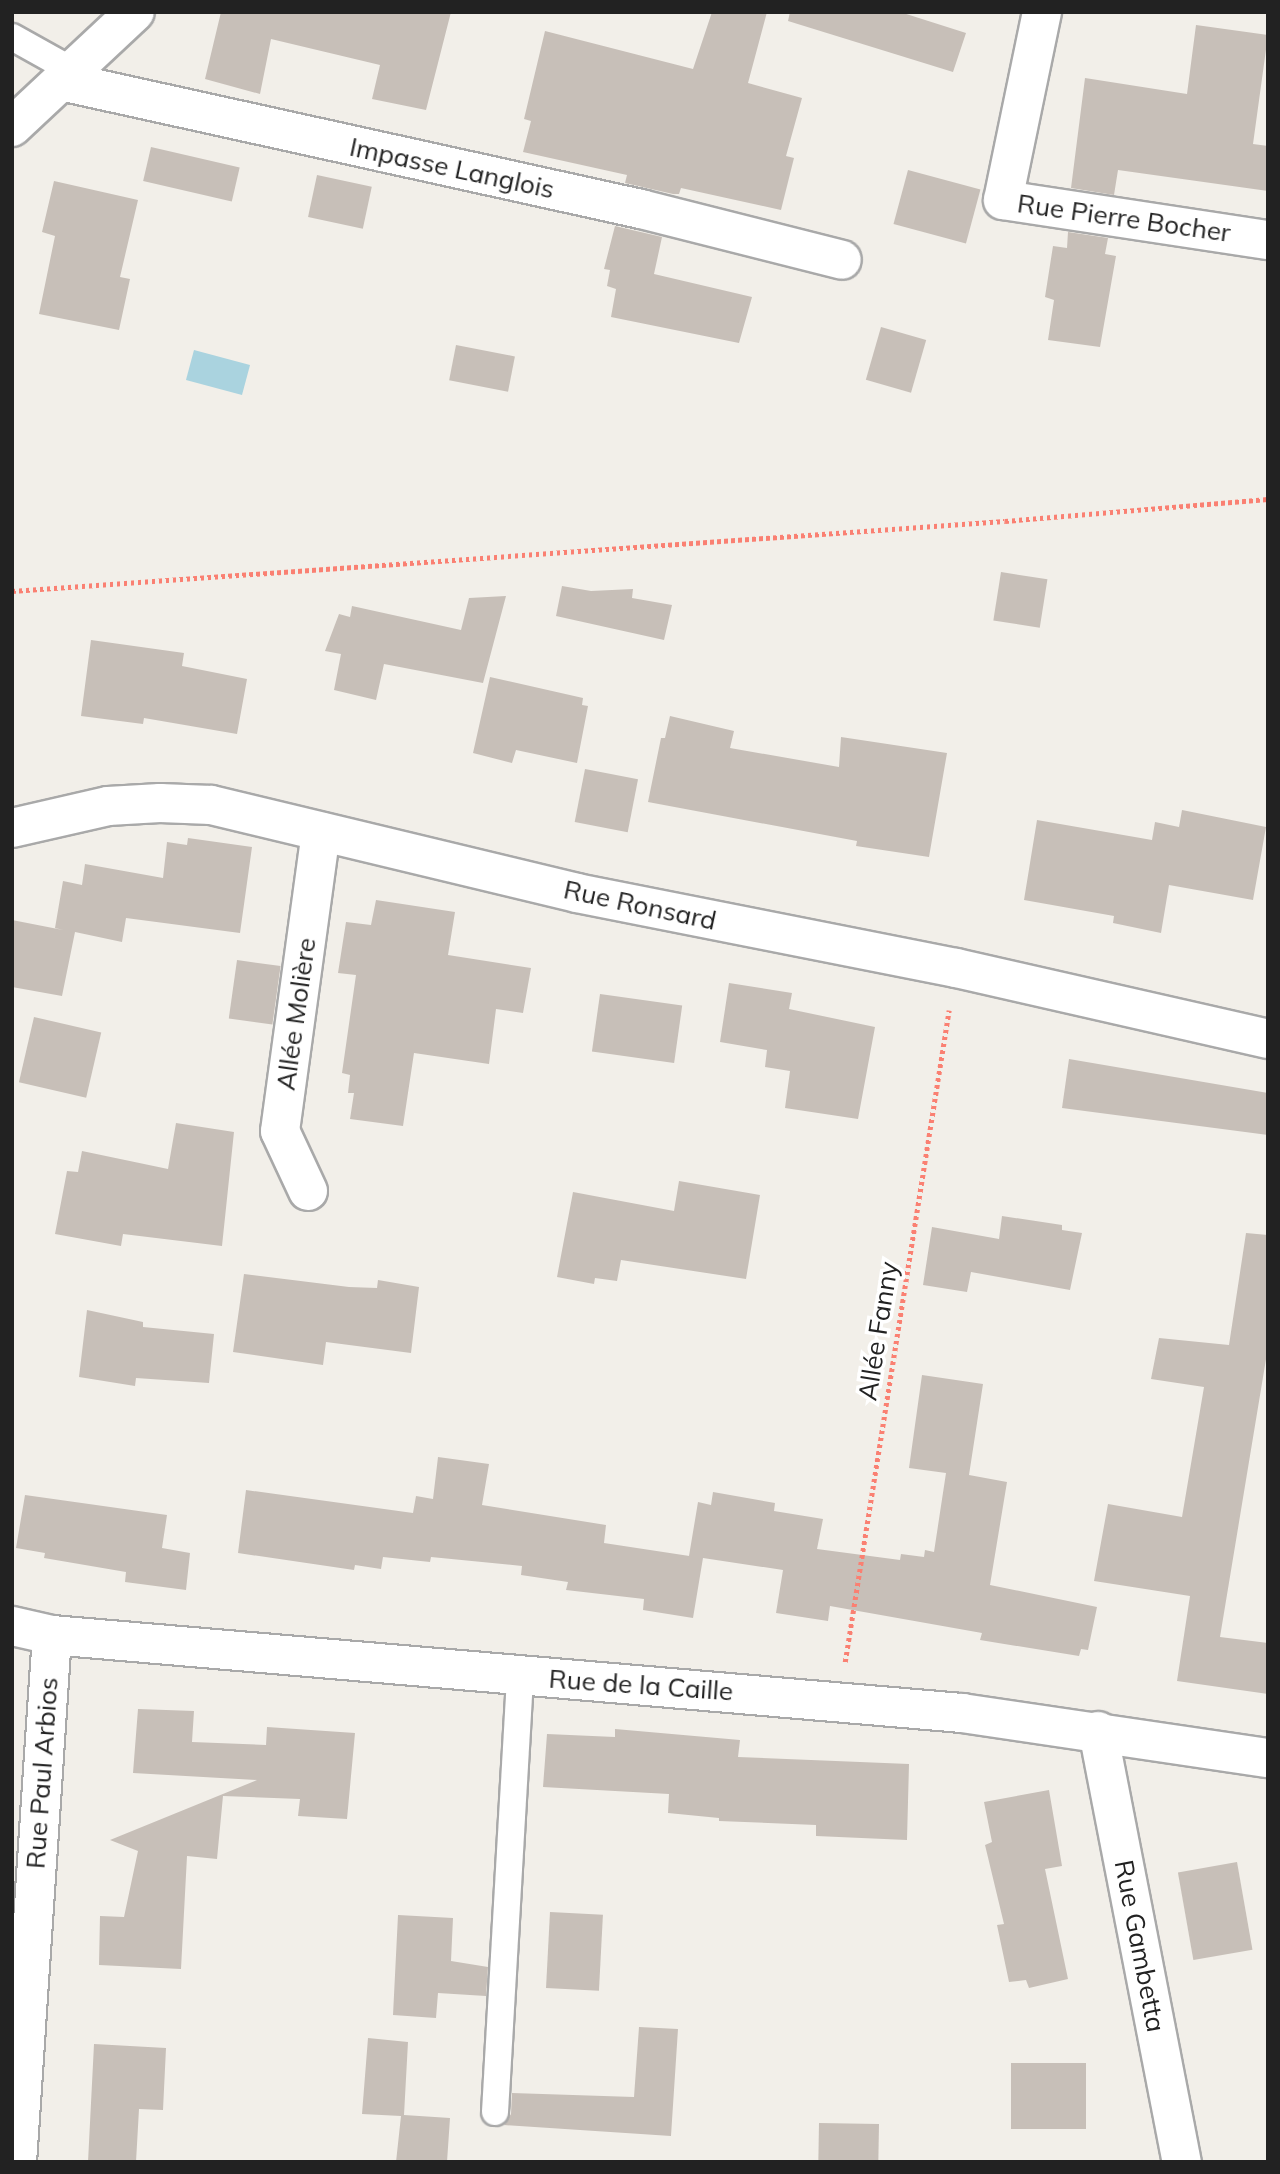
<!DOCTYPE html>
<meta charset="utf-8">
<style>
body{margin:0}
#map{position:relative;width:1280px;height:2174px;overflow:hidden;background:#f2efe9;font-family:Mulish,sans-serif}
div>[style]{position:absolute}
.water>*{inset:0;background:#aad3df;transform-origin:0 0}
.building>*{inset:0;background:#c7bfb8;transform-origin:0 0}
.path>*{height:4.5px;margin-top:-2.25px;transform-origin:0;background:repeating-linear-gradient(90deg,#fa8072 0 3.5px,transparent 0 7px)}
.roads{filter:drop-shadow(2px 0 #a9a9a9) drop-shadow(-2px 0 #a9a9a9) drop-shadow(0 2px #a9a9a9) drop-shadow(0 -2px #a9a9a9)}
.service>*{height:26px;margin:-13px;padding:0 13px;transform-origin:13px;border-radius:13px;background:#fff}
.minor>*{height:38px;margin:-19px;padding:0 19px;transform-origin:19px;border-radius:19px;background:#fff}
span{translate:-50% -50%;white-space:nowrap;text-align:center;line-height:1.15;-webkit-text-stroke:7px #fff;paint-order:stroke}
.street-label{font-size:26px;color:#222}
.frame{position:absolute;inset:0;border:14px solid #222;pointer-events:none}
</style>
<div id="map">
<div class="water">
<i style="left:194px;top:350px;width:58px;height:31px;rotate:15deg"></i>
</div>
<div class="building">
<i style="clip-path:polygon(221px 12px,451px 12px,426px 110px,372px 99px,380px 65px,271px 39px,260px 94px,205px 79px)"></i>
<i style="clip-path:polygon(712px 12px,767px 12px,748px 83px,802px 98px,786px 156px,794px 158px,781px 210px,681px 188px,679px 194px,673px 194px,625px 183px,627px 175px,523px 152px,531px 121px,524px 119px,545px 31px,693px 69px)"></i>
<i style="clip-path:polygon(790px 12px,900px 12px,966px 33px,953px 72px,788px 21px)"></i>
<i style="clip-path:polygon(1196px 25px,1268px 35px,1253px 144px,1268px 146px,1268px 191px,1118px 170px,1114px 195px,1071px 188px,1085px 78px,1187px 94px)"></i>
<i style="left:151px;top:147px;width:91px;height:35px;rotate:13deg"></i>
<i style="left:908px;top:170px;width:75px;height:56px;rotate:15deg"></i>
<i style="left:317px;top:175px;width:56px;height:43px;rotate:12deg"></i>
<i style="clip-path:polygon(54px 181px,138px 200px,120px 277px,130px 279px,119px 330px,39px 314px,55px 236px,42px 232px)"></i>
<i style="clip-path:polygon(615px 226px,662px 237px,654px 274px,752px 297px,739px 343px,611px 317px,616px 289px,607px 286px,610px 270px,604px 269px)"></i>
<i style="clip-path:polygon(1068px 232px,1108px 238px,1105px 254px,1116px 256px,1100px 347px,1048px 340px,1054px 300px,1045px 297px,1053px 246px,1067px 248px)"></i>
<i style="left:881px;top:327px;width:47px;height:55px;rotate:16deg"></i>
<i style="left:456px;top:345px;width:60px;height:36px;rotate:11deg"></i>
<i style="left:1001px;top:572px;width:47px;height:49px;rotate:9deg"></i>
<i style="clip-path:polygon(562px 586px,591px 591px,633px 589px,632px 598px,672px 605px,664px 640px,556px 616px)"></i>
<i style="clip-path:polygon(506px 596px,483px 683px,384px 664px,376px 700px,334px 690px,341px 654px,325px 651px,339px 614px,350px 617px,352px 606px,461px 630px,469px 598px)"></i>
<i style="clip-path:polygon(91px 640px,184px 653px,182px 666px,247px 679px,237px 734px,144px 718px,143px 724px,81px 716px)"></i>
<i style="clip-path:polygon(490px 677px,583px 698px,582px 705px,588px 706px,577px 763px,516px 750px,512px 763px,473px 753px)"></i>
<i style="clip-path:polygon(670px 716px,734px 731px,730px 748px,839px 767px,841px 737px,947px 753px,929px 857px,856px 846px,857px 841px,648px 802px,661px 738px,665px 738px)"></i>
<i style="left:585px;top:769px;width:54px;height:54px;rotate:11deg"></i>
<i style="clip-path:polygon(1182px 810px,1266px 827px,1253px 900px,1169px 885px,1161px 933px,1113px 923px,1114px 916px,1024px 900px,1037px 820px,1152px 840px,1155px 822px,1179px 827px)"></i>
<i style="clip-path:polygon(188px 838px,252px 847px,240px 933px,126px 918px,122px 942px,75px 932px,62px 996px,12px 987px,12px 920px,63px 930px,55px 928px,63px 881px,82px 885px,85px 864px,163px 878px,167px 842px,187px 845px)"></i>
<i style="clip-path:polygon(376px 900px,455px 912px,448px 955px,531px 968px,523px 1013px,496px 1009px,489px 1064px,414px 1053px,403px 1126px,350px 1119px,354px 1093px,348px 1093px,350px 1075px,342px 1073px,356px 975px,338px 973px,346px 922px,371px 925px)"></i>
<i style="left:237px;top:960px;width:44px;height:59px;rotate:8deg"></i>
<i style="clip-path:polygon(729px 983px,792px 993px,789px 1009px,875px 1027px,858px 1119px,785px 1108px,790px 1071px,765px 1067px,767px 1050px,720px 1042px)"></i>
<i style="left:600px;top:994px;width:83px;height:58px;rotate:8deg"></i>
<i style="left:34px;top:1017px;width:69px;height:67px;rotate:13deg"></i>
<i style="clip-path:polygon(1069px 1059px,1268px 1093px,1268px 1135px,1062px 1108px)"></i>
<i style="clip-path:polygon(176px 1123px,234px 1132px,222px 1246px,123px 1234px,121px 1246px,55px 1234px,67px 1171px,78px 1172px,82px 1151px,168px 1169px)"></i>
<i style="clip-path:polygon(679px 1181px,760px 1195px,746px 1279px,621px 1260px,617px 1281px,595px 1278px,594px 1284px,557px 1277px,573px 1192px,674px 1211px)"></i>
<i style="clip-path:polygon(1002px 1216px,1062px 1225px,1062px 1230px,1082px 1233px,1070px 1290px,971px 1272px,967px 1292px,923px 1285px,932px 1227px,999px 1239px)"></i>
<i style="clip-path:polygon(1246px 1233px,1268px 1235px,1268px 1347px,1220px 1637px,1268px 1643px,1268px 1694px,1177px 1681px,1190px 1596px,1094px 1581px,1108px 1504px,1182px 1517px,1204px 1387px,1151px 1379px,1159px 1338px,1229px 1345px)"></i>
<i style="clip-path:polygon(244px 1274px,349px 1287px,377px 1288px,378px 1280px,419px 1287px,411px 1353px,326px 1342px,323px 1365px,233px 1352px)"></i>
<i style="clip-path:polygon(87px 1310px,143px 1322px,143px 1327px,214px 1334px,209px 1383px,136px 1378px,135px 1386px,79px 1377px)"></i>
<i style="clip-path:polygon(922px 1375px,983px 1384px,969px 1475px,1007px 1482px,990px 1585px,1097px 1607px,1088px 1650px,1081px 1649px,1079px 1656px,980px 1640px,982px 1633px,830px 1606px,828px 1621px,776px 1613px,783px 1570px,703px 1558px,693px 1618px,643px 1610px,644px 1599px,566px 1590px,568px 1582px,521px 1575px,522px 1566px,431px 1557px,430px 1562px,383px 1557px,381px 1569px,355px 1565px,354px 1570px,238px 1553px,246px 1490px,413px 1513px,416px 1496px,433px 1499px,438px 1457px,489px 1464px,482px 1505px,606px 1525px,604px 1543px,696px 1557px,689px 1556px,698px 1502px,711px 1505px,713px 1492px,775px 1503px,774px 1511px,823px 1519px,817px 1549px,900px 1560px,901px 1554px,924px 1557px,925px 1550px,934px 1552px,946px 1473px,909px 1468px)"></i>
<i style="clip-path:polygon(25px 1495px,167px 1515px,162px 1548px,190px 1553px,186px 1590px,125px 1582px,126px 1572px,44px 1558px,45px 1553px,16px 1548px)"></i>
<i style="clip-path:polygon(138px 1709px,194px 1711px,192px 1742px,266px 1745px,267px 1727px,355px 1733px,347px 1819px,298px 1816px,300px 1799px,223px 1796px,217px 1859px,187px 1856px,181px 1969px,99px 1965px,100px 1916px,124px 1917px,138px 1851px,110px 1840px,257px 1780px,133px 1773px)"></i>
<i style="clip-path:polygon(615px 1729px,740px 1740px,738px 1757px,909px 1764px,907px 1840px,816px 1836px,816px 1825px,719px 1821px,719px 1818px,668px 1813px,669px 1794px,543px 1787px,547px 1734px,615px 1737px)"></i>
<i style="clip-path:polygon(1049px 1790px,1062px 1866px,1045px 1869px,1068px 1979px,1029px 1988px,1026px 1980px,1009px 1982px,997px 1925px,1004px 1924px,985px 1845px,992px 1842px,984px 1802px)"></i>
<i style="left:1237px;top:1862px;width:89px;height:60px;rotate:80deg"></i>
<i style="left:550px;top:1912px;width:53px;height:76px;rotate:3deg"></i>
<i style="clip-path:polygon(398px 1915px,453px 1918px,451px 1961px,488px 1967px,486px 1996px,438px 1993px,436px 2018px,393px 2015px)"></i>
<i style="clip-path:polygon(639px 2027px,678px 2029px,671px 2136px,504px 2125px,511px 2114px,512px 2093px,634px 2097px)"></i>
<i style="clip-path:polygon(368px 2038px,408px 2042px,404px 2115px,450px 2118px,447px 2162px,396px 2162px,401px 2116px,362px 2114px)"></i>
<i style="clip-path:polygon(94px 2044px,166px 2048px,163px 2110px,139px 2109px,136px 2162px,88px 2162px)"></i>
<i style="left:1011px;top:2063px;width:75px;height:66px"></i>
<i style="left:819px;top:2123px;width:60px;height:39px;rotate:1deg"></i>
</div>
<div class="path">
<i style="left:12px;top:591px;width:995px;rotate:-4.03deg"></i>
<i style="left:1005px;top:521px;width:264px;rotate:-4.8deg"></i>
<i style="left:845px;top:1662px;width:660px;rotate:-80.94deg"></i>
</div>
<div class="roads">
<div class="service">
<i style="left:12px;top:37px;width:70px;rotate:29.1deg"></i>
<i style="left:495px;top:2112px;width:437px;rotate:-86.7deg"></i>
</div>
<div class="minor">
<i style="left:1042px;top:12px;width:192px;rotate:101.7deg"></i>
<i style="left:1003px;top:200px;width:268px;rotate:8.6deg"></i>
<i style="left:61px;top:81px;width:594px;rotate:12.45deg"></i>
<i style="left:641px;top:209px;width:207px;rotate:14.2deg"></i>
<i style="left:12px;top:127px;width:168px;rotate:-43.1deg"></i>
<i style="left:12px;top:828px;width:98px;rotate:-12.9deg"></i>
<i style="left:108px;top:806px;width:52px;rotate:-3.3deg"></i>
<i style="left:160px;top:803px;width:51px;rotate:2.2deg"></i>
<i style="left:211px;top:805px;width:376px;rotate:13.5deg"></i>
<i style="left:577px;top:893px;width:386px;rotate:11.2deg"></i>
<i style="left:956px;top:968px;width:320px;rotate:12.8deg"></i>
<i style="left:308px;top:1191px;width:66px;rotate:-115deg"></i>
<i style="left:280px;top:1131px;width:302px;rotate:-82.2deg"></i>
<i style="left:12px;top:1626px;width:41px;rotate:12.7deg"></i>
<i style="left:52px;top:1635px;width:913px;rotate:4.9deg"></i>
<i style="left:962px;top:1713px;width:309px;rotate:8.4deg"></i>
<i style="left:1098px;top:1731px;width:439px;rotate:79deg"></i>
<i style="left:17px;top:2162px;width:528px;rotate:-86.2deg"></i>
</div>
</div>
<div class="street-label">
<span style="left:452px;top:168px;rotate:12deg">Impasse Langlois</span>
<span style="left:1124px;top:218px;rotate:8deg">Rue Pierre Bocher</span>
<span style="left:640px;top:905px;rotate:12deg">Rue Ronsard</span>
<span style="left:296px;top:1014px;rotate:-82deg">Allée Molière</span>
<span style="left:878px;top:1331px;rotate:-81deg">Allée Fanny</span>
<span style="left:641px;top:1685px;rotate:4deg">Rue de la Caille</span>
<span style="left:42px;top:1773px;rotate:-86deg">Rue Paul Arbios</span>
<span style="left:1140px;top:1946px;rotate:79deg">Rue Gambetta</span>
</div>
<div class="frame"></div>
</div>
